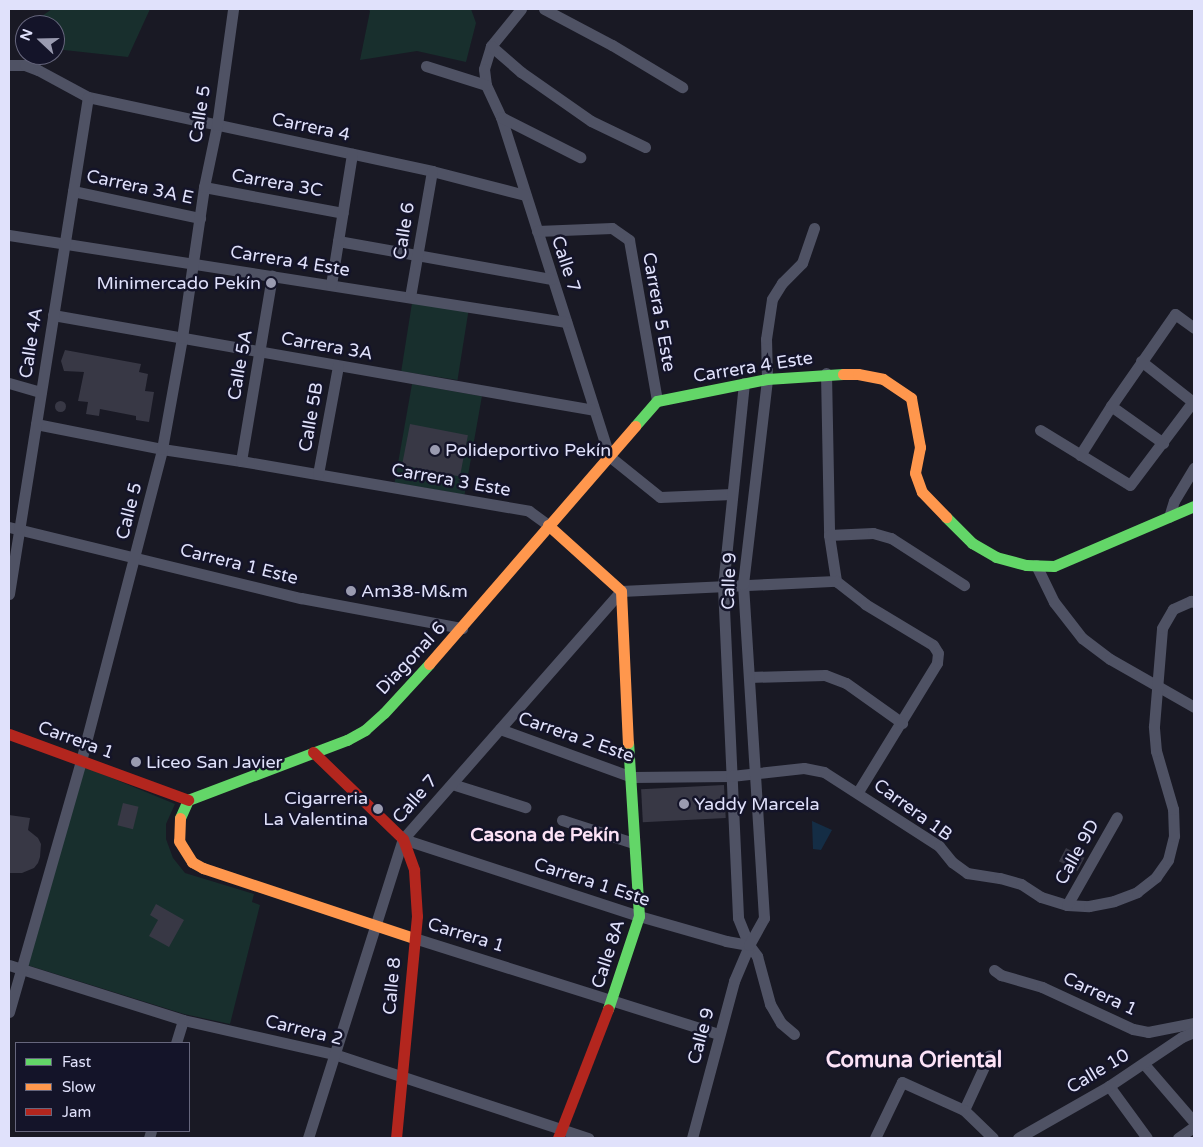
<!DOCTYPE html>
<meta charset="utf-8">
<style>
body{margin:0}
#map{position:relative;width:1203px;height:1147px;overflow:hidden;background:#191924;font-family:"Varela Round",sans-serif}
div>[style]{position:absolute}
.green>*{inset:0;background:#182f2d;transform-origin:0 0}
.water>*{inset:0;background:#142d45}
.building>*{inset:0;background:#383845;transform-origin:0 0}
.round{border-radius:50%}
.street>*{height:11px;margin:-5.5px;padding:0 5.5px;transform-origin:5.5px;border-radius:5.5px;background:#4f5264}
.fast>*{height:11px;margin:-5.5px;padding:0 5.5px;transform-origin:5.5px;border-radius:5.5px;background:#63d668}
.slow>*{height:11px;margin:-5.5px;padding:0 5.5px;transform-origin:5.5px;border-radius:5.5px;background:#ff974d}
.jam>*{height:11px;margin:-5.5px;padding:0 5.5px;transform-origin:5.5px;border-radius:5.5px;background:#b3261e}
.dots>*{width:14px;height:14px;translate:-50% -50%;box-sizing:border-box;border:2px solid #141429;border-radius:50%}
span{translate:-50% -50%;white-space:nowrap;text-align:center;line-height:1.15;-webkit-text-stroke:5px #141429;paint-order:stroke}
.street-label{font-size:18px;color:#e0e1fb}
.poi-label{font-size:18px;color:#e0e1fb}
.right{translate:-100% -50%;text-align:right}
.left{translate:0 -50%;text-align:left}
.neighbourhood-label{font-size:19px;color:#fce2f6;font-weight:700}
.district-label{font-size:22px;color:#fce2f6;font-weight:700}
.frame{position:absolute;inset:0;border:10px solid #e0e1fb;pointer-events:none}
.legend{position:absolute;left:15px;top:1042px;width:175px;height:90px;box-sizing:border-box;background:#141429;border:1px solid #66667d;margin:0;padding:6px 9px;list-style:none;font-size:15px;color:#e0e1fb}
.legend li{display:flex;align-items:center;gap:10px;height:25px}
.legend b{width:25px;border:1px solid #66667d}
.north{position:absolute;left:15px;top:15px;width:50px;height:50px;box-sizing:border-box;background:#141429;border:1px solid #66667d;border-radius:50%;rotate:291deg;font-size:14px;font-weight:700;line-height:20px;text-align:center;color:#e0e1fb}
.north::after{content:'';display:block;margin:auto;width:18px;height:22px;background:#9a9bb0;clip-path:polygon(50% 0,100% 100%,50% 72%,0 100%)}
</style>
<div id="map">
<div class="green">
<i style="clip-path:polygon(52px 9px,150px 9px,128px 57px,55px 49px,55px 25px,29px 25px)"></i>
<i style="clip-path:polygon(368px 9px,471px 9px,476px 23px,466px 62px,417px 51px,360px 60px,370px 11px)"></i>
<i style="left:412px;top:303px;width:57px;height:69px;rotate:9deg"></i>
<i style="left:412px;top:384px;width:71px;height:100px;rotate:10deg"></i>
<i style="clip-path:polygon(85px 767px,175px 804px,166px 824px,166px 839px,173px 858px,185px 873px,254px 894px,252px 902px,260px 905px,230px 1024px,184px 1014px,27px 965px)"></i>
</div>
<div class="water">
<i style="clip-path:polygon(812px 821px,832px 830px,821px 850px,813px 849px)"></i>
</div>
<div class="building">
<i style="clip-path:polygon(65px 350px,141px 364px,139px 372px,148px 374px,145px 391px,154px 392px,149px 422px,136px 420px,136px 416px,100px 409px,99px 416px,86px 414px,88px 402px,78px 401px,84px 372px,64px 371px,61px 361px)"></i>
<i class="round" style="left:54.5px;top:400.5px;width:11px;height:11px"></i>
<i style="left:410px;top:424px;width:59px;height:42px;rotate:11deg"></i>
<i style="left:724px;top:785px;width:33px;height:83px;rotate:87deg"></i>
<i style="left:123px;top:803px;width:16px;height:23px;rotate:14deg"></i>
<i style="clip-path:polygon(9px 815px,30px 818px,28px 830px,38px 838px,41px 844px,40px 857px,38px 863px,34px 868px,22px 873px,9px 873px)"></i>
<i style="left:1066px;top:848px;width:21px;height:15px;rotate:28deg"></i>
<i style="clip-path:polygon(156px 904px,184px 920px,169px 947px,149px 936px,158px 920px,150px 915px)"></i>
</div>
<div class="street">
<i style="left:521px;top:9px;width:48px;rotate:129deg"></i>
<i style="left:491px;top:46px;width:24px;rotate:107deg"></i>
<i style="left:484px;top:69px;width:16px;rotate:83deg"></i>
<i style="left:486px;top:85px;width:35px;rotate:65deg"></i>
<i style="left:501px;top:117px;width:356px;rotate:72.3deg"></i>
<i style="left:609px;top:456px;width:65px;rotate:38.8deg"></i>
<i style="left:660px;top:497px;width:72px;rotate:-2.4deg"></i>
<i style="left:544px;top:9px;width:77px;rotate:27.9deg"></i>
<i style="left:612px;top:45px;width:82px;rotate:31deg"></i>
<i style="left:491px;top:46px;width:40px;rotate:41deg"></i>
<i style="left:521px;top:72px;width:85px;rotate:35deg"></i>
<i style="left:591px;top:121px;width:60px;rotate:25.7deg"></i>
<i style="left:9px;top:65px;width:16px"></i>
<i style="left:25px;top:65px;width:14px;rotate:21deg"></i>
<i style="left:38px;top:70px;width:57px;rotate:28.4deg"></i>
<i style="left:88px;top:97px;width:352px;rotate:12.1deg"></i>
<i style="left:432px;top:171px;width:96px;rotate:14.5deg"></i>
<i style="left:426px;top:66px;width:63px;rotate:17.6deg"></i>
<i style="left:501px;top:117px;width:89px;rotate:26.9deg"></i>
<i style="left:204px;top:187px;width:141px;rotate:10.6deg"></i>
<i style="left:73px;top:191px;width:130px;rotate:12deg"></i>
<i style="left:537px;top:231px;width:75px;rotate:-2.3deg"></i>
<i style="left:612px;top:228px;width:21px;rotate:35deg"></i>
<i style="left:629px;top:240px;width:163px;rotate:80.1deg"></i>
<i style="left:9px;top:235px;width:564px;rotate:8.88deg"></i>
<i style="left:338px;top:241px;width:217px;rotate:10.1deg"></i>
<i style="left:331px;top:285px;width:133px;rotate:-80.9deg"></i>
<i style="left:410px;top:297px;width:128px;rotate:-80.1deg"></i>
<i style="left:53px;top:315px;width:549px;rotate:9.96deg"></i>
<i style="left:1141px;top:361px;width:66px;rotate:38.3deg"></i>
<i style="left:826px;top:373px;width:162px;rotate:88.9deg"></i>
<i style="left:829px;top:535px;width:47px;rotate:81.3deg"></i>
<i style="left:836px;top:581px;width:37px;rotate:38deg"></i>
<i style="left:865px;top:604px;width:79px;rotate:31.1deg"></i>
<i style="left:933px;top:645px;width:9px;rotate:58deg"></i>
<i style="left:938px;top:653px;width:10px;rotate:96deg"></i>
<i style="left:937px;top:663px;width:151px;rotate:121.5deg"></i>
<i style="left:9px;top:383px;width:33px;rotate:16deg"></i>
<i style="left:744px;top:383px;width:204px;rotate:95.9deg"></i>
<i style="left:723px;top:586px;width:332px;rotate:87.4deg"></i>
<i style="left:738px;top:918px;width:29px;rotate:68deg"></i>
<i style="left:749px;top:945px;width:14px;rotate:54deg"></i>
<i style="left:757px;top:956px;width:50px;rotate:74.8deg"></i>
<i style="left:770px;top:1004px;width:22px;rotate:60deg"></i>
<i style="left:781px;top:1023px;width:17px;rotate:40deg"></i>
<i style="left:1111px;top:406px;width:64px;rotate:35.4deg"></i>
<i style="left:36px;top:424px;width:128px;rotate:11.2deg"></i>
<i style="left:162px;top:449px;width:80px;rotate:8.6deg"></i>
<i style="left:241px;top:461px;width:292px;rotate:9.8deg"></i>
<i style="left:529px;top:511px;width:24px;rotate:36deg"></i>
<i style="left:1040px;top:430px;width:105px;rotate:31.4deg"></i>
<i style="left:1130px;top:485px;width:106px;rotate:-53deg"></i>
<i style="left:1080px;top:455px;width:58px;rotate:-57.7deg"></i>
<i style="left:1111px;top:406px;width:112px;rotate:-55.2deg"></i>
<i style="left:1175px;top:314px;width:24px;rotate:36deg"></i>
<i style="left:241px;top:461px;width:188px;rotate:-80.5deg"></i>
<i style="left:318px;top:474px;width:110px;rotate:-79.5deg"></i>
<i style="left:1169px;top:517px;width:17px;rotate:-73deg"></i>
<i style="left:1174px;top:501px;width:39px;rotate:-59deg"></i>
<i style="left:9px;top:527px;width:301px;rotate:13.7deg"></i>
<i style="left:301px;top:598px;width:164px;rotate:10.6deg"></i>
<i style="left:829px;top:535px;width:44px;rotate:-2.6deg"></i>
<i style="left:873px;top:533px;width:19px;rotate:16deg"></i>
<i style="left:891px;top:538px;width:87px;rotate:32.8deg"></i>
<i style="left:1036px;top:565px;width:41px;rotate:64.1deg"></i>
<i style="left:1054px;top:602px;width:46px;rotate:52.1deg"></i>
<i style="left:1082px;top:638px;width:35px;rotate:37deg"></i>
<i style="left:1110px;top:659px;width:97px;rotate:29.7deg"></i>
<i style="left:9px;top:594px;width:503px;rotate:-80.97deg"></i>
<i style="left:749px;top:677px;width:76px;rotate:-1.5deg"></i>
<i style="left:825px;top:675px;width:22px;rotate:21deg"></i>
<i style="left:846px;top:683px;width:69px;rotate:35.5deg"></i>
<i style="left:500px;top:729px;width:140px;rotate:20deg"></i>
<i style="left:632px;top:777px;width:99px;rotate:-0.6deg"></i>
<i style="left:731px;top:776px;width:73px;rotate:-6.3deg"></i>
<i style="left:804px;top:768px;width:20px;rotate:11deg"></i>
<i style="left:824px;top:772px;width:137px;rotate:32.8deg"></i>
<i style="left:939px;top:846px;width:21px;rotate:51deg"></i>
<i style="left:952px;top:862px;width:19px;rotate:36deg"></i>
<i style="left:967px;top:873px;width:33px;rotate:9deg"></i>
<i style="left:1000px;top:878px;width:22px;rotate:16deg"></i>
<i style="left:1021px;top:884px;width:24px;rotate:33deg"></i>
<i style="left:1041px;top:897px;width:27px;rotate:17deg"></i>
<i style="left:1067px;top:905px;width:22px;rotate:3deg"></i>
<i style="left:1089px;top:906px;width:25px;rotate:-11deg"></i>
<i style="left:1114px;top:901px;width:25px;rotate:-21deg"></i>
<i style="left:1137px;top:892px;width:24px;rotate:-38deg"></i>
<i style="left:1156px;top:877px;width:21px;rotate:-55deg"></i>
<i style="left:1168px;top:860px;width:25px;rotate:-76deg"></i>
<i style="left:1174px;top:836px;width:27px;rotate:-92deg"></i>
<i style="left:1173px;top:809px;width:60px;rotate:-106.3deg"></i>
<i style="left:1156px;top:751px;width:25px;rotate:-95deg"></i>
<i style="left:1154px;top:726px;width:98px;rotate:-85.3deg"></i>
<i style="left:1162px;top:628px;width:22px;rotate:-60deg"></i>
<i style="left:1173px;top:609px;width:20px;rotate:-24deg"></i>
<i style="left:1191px;top:601px;width:3px;rotate:18deg"></i>
<i style="left:452px;top:784px;width:77px;rotate:17.5deg"></i>
<i style="left:562px;top:820px;width:75px;rotate:17.9deg"></i>
<i style="left:403px;top:839px;width:248px;rotate:18.1deg"></i>
<i style="left:639px;top:916px;width:91px;rotate:16deg"></i>
<i style="left:726px;top:941px;width:23px;rotate:10deg"></i>
<i style="left:1067px;top:905px;width:101px;rotate:-60.4deg"></i>
<i style="left:414px;top:938px;width:320px;rotate:17.5deg"></i>
<i style="left:9px;top:965px;width:182px;rotate:17.5deg"></i>
<i style="left:183px;top:1020px;width:155px;rotate:12.7deg"></i>
<i style="left:334px;top:1054px;width:268px;rotate:18.3deg"></i>
<i style="left:994px;top:970px;width:9px;rotate:36deg"></i>
<i style="left:1001px;top:975px;width:43px;rotate:16.3deg"></i>
<i style="left:1042px;top:987px;width:100px;rotate:24.8deg"></i>
<i style="left:1133px;top:1029px;width:15px;rotate:11deg"></i>
<i style="left:1148px;top:1032px;width:47px;rotate:-11.1deg"></i>
<i style="left:9px;top:1012px;width:261px;rotate:-74deg"></i>
<i style="left:81px;top:761px;width:322px;rotate:-75.4deg"></i>
<i style="left:162px;top:449px;width:113px;rotate:-79.8deg"></i>
<i style="left:182px;top:338px;width:153px;rotate:-81.7deg"></i>
<i style="left:204px;top:187px;width:63px;rotate:-78.2deg"></i>
<i style="left:217px;top:125px;width:117px;rotate:-82.1deg"></i>
<i style="left:176px;top:1043px;width:24px;rotate:-73deg"></i>
<i style="left:1144px;top:1064px;width:77px;rotate:49.2deg"></i>
<i style="left:1109px;top:1086px;width:64px;rotate:53.8deg"></i>
<i style="left:964px;top:1110px;width:60px;rotate:-65.2deg"></i>
<i style="left:149px;top:1138px;width:7px;rotate:-74deg"></i>
<i style="left:308px;top:1138px;width:314px;rotate:-72.4deg"></i>
<i style="left:403px;top:839px;width:330px;rotate:-48.7deg"></i>
<i style="left:621px;top:591px;width:215px;rotate:-2.7deg"></i>
<i style="left:692px;top:1138px;width:163px;rotate:-75deg"></i>
<i style="left:734px;top:981px;width:39px;rotate:-67deg"></i>
<i style="left:749px;top:945px;width:31px;rotate:-61deg"></i>
<i style="left:764px;top:918px;width:335px;rotate:-93.6deg"></i>
<i style="left:743px;top:584px;width:206px;rotate:-83.3deg"></i>
<i style="left:767px;top:379px;width:40px;rotate:-91.4deg"></i>
<i style="left:766px;top:339px;width:40px;rotate:-81.5deg"></i>
<i style="left:772px;top:299px;width:19px;rotate:-58deg"></i>
<i style="left:782px;top:283px;width:28px;rotate:-45deg"></i>
<i style="left:802px;top:263px;width:37px;rotate:-71deg"></i>
<i style="left:875px;top:1138px;width:62px;rotate:-64.3deg"></i>
<i style="left:902px;top:1082px;width:68px;rotate:24.3deg"></i>
<i style="left:964px;top:1110px;width:40px;rotate:44deg"></i>
<i style="left:1018px;top:1138px;width:105px;rotate:-29.7deg"></i>
<i style="left:1109px;top:1086px;width:88px;rotate:-33.9deg"></i>
<i style="left:1182px;top:1037px;width:13px;rotate:-23deg"></i>
<i style="left:1178px;top:1138px;width:19px;rotate:-35deg"></i>
</div>
<div class="fast">
<i style="left:635px;top:426px;width:33px;rotate:-49deg"></i>
<i style="left:657px;top:401px;width:112px;rotate:-11.3deg"></i>
<i style="left:767px;top:379px;width:76px;rotate:-3.8deg"></i>
<i style="left:946px;top:517px;width:37px;rotate:45deg"></i>
<i style="left:972px;top:543px;width:28px;rotate:30deg"></i>
<i style="left:996px;top:557px;width:31px;rotate:15deg"></i>
<i style="left:1026px;top:565px;width:28px;rotate:2deg"></i>
<i style="left:1054px;top:566px;width:152px;rotate:-23.2deg"></i>
<i style="left:180px;top:818px;width:20px;rotate:-66deg"></i>
<i style="left:188px;top:800px;width:170px;rotate:-20.7deg"></i>
<i style="left:347px;top:740px;width:21px;rotate:-29deg"></i>
<i style="left:365px;top:730px;width:25px;rotate:-42deg"></i>
<i style="left:384px;top:713px;width:67px;rotate:-47.4deg"></i>
<i style="left:608px;top:1009px;width:98px;rotate:-71.6deg"></i>
<i style="left:639px;top:916px;width:173px;rotate:-93.6deg"></i>
</div>
<div class="slow">
<i style="left:843px;top:374px;width:15px"></i>
<i style="left:858px;top:374px;width:25px;rotate:11deg"></i>
<i style="left:883px;top:379px;width:34px;rotate:34deg"></i>
<i style="left:911px;top:398px;width:50px;rotate:79.6deg"></i>
<i style="left:920px;top:447px;width:26px;rotate:101deg"></i>
<i style="left:915px;top:473px;width:20px;rotate:70deg"></i>
<i style="left:922px;top:492px;width:35px;rotate:46deg"></i>
<i style="left:548px;top:525px;width:98px;rotate:42.1deg"></i>
<i style="left:621px;top:591px;width:152px;rotate:87.4deg"></i>
<i style="left:429px;top:664px;width:315px;rotate:-49.1deg"></i>
<i style="left:180px;top:818px;width:23px;rotate:92deg"></i>
<i style="left:179px;top:841px;width:25px;rotate:58deg"></i>
<i style="left:192px;top:862px;width:13px;rotate:29deg"></i>
<i style="left:203px;top:868px;width:222px;rotate:18.4deg"></i>
</div>
<div class="jam">
<i style="left:9px;top:734px;width:191px;rotate:20.2deg"></i>
<i style="left:313px;top:752px;width:125px;rotate:44deg"></i>
<i style="left:403px;top:839px;width:33px;rotate:70deg"></i>
<i style="left:414px;top:870px;width:46px;rotate:86.3deg"></i>
<i style="left:417px;top:916px;width:223px;rotate:95.4deg"></i>
<i style="left:558px;top:1138px;width:138px;rotate:-68.8deg"></i>
</div>
<div class="dots">
<i style="left:271px;top:283px;background:#9a9bb0"></i>
<i style="left:435px;top:450px;background:#9a9bb0"></i>
<i style="left:351px;top:591px;background:#9a9bb0"></i>
<i style="left:136px;top:762px;background:#9a9bb0"></i>
<i style="left:684px;top:804px;background:#9a9bb0"></i>
<i style="left:378px;top:809px;background:#9a9bb0"></i>
</div>
<div class="street-label">
<span style="left:200px;top:114px;rotate:-81deg">Calle 5</span>
<span style="left:311px;top:127px;rotate:12deg">Carrera 4</span>
<span style="left:277px;top:183px;rotate:10deg">Carrera 3C</span>
<span style="left:140px;top:187px;rotate:12deg">Carrera 3A E</span>
<span style="left:404px;top:231px;rotate:-81deg">Calle 6</span>
<span style="left:290px;top:261px;rotate:9deg">Carrera 4 Este</span>
<span style="left:566px;top:264px;rotate:72deg">Calle 7</span>
<span style="left:659px;top:312px;rotate:80deg">Carrera 5 Este</span>
<span style="left:31px;top:343px;rotate:-81deg">Calle 4A</span>
<span style="left:327px;top:346px;rotate:10deg">Carrera 3A</span>
<span style="left:240px;top:365px;rotate:-80deg">Calle 5A</span>
<span style="left:753px;top:367px;rotate:-9deg">Carrera 4 Este</span>
<span style="left:311px;top:417px;rotate:-80deg">Calle 5B</span>
<span style="left:451px;top:480px;rotate:10deg">Carrera 3 Este</span>
<span style="left:129px;top:511px;rotate:-76deg">Calle 5</span>
<span style="left:239px;top:564px;rotate:14deg">Carrera 1 Este</span>
<span style="left:729px;top:581px;rotate:-88deg">Calle 9</span>
<span style="left:411px;top:658px;rotate:-47deg">Diagonal 6</span>
<span style="left:576px;top:737px;rotate:19deg">Carrera 2 Este</span>
<span style="left:76px;top:740px;rotate:20deg">Carrera 1</span>
<span style="left:415px;top:799px;rotate:-49deg">Calle 7</span>
<span style="left:913px;top:810px;rotate:36deg">Carrera 1B</span>
<span style="left:1077px;top:852px;rotate:-61deg">Calle 9D</span>
<span style="left:592px;top:882px;rotate:18deg">Carrera 1 Este</span>
<span style="left:466px;top:935px;rotate:17deg">Carrera 1</span>
<span style="left:608px;top:954px;rotate:-72deg">Calle 8A</span>
<span style="left:392px;top:986px;rotate:-85deg">Calle 8</span>
<span style="left:1100px;top:994px;rotate:25deg">Carrera 1</span>
<span style="left:304px;top:1030px;rotate:14deg">Carrera 2</span>
<span style="left:701px;top:1036px;rotate:-75deg">Calle 9</span>
<span style="left:1098px;top:1071px;rotate:-31deg">Calle 10</span>
</div>
<div class="poi-label">
<span class="right" style="left:261px;top:283px">Minimercado Pekín</span>
<span class="left" style="left:445px;top:450px">Polideportivo Pekín</span>
<span class="left" style="left:361px;top:591px">Am38-M&amp;m</span>
<span class="left" style="left:146px;top:762px">Liceo San Javier</span>
<span class="right" style="left:368px;top:809px">Cigarreria<br>La Valentina</span>
<span class="left" style="left:694px;top:804px">Yaddy Marcela</span>
</div>
<div class="neighbourhood-label">
<span style="left:545px;top:836px">Casona de Pekín</span>
</div>
<div class="district-label">
<span style="left:914px;top:1061px">Comuna Oriental</span>
</div>
<div class="frame"></div>
<ul class="legend">
<li><b style="height:6px;background:#63d668"></b>Fast</li>
<li><b style="height:6px;background:#ff974d"></b>Slow</li>
<li><b style="height:6px;background:#b3261e"></b>Jam</li>
</ul>
<div class="north">N</div>
</div>
